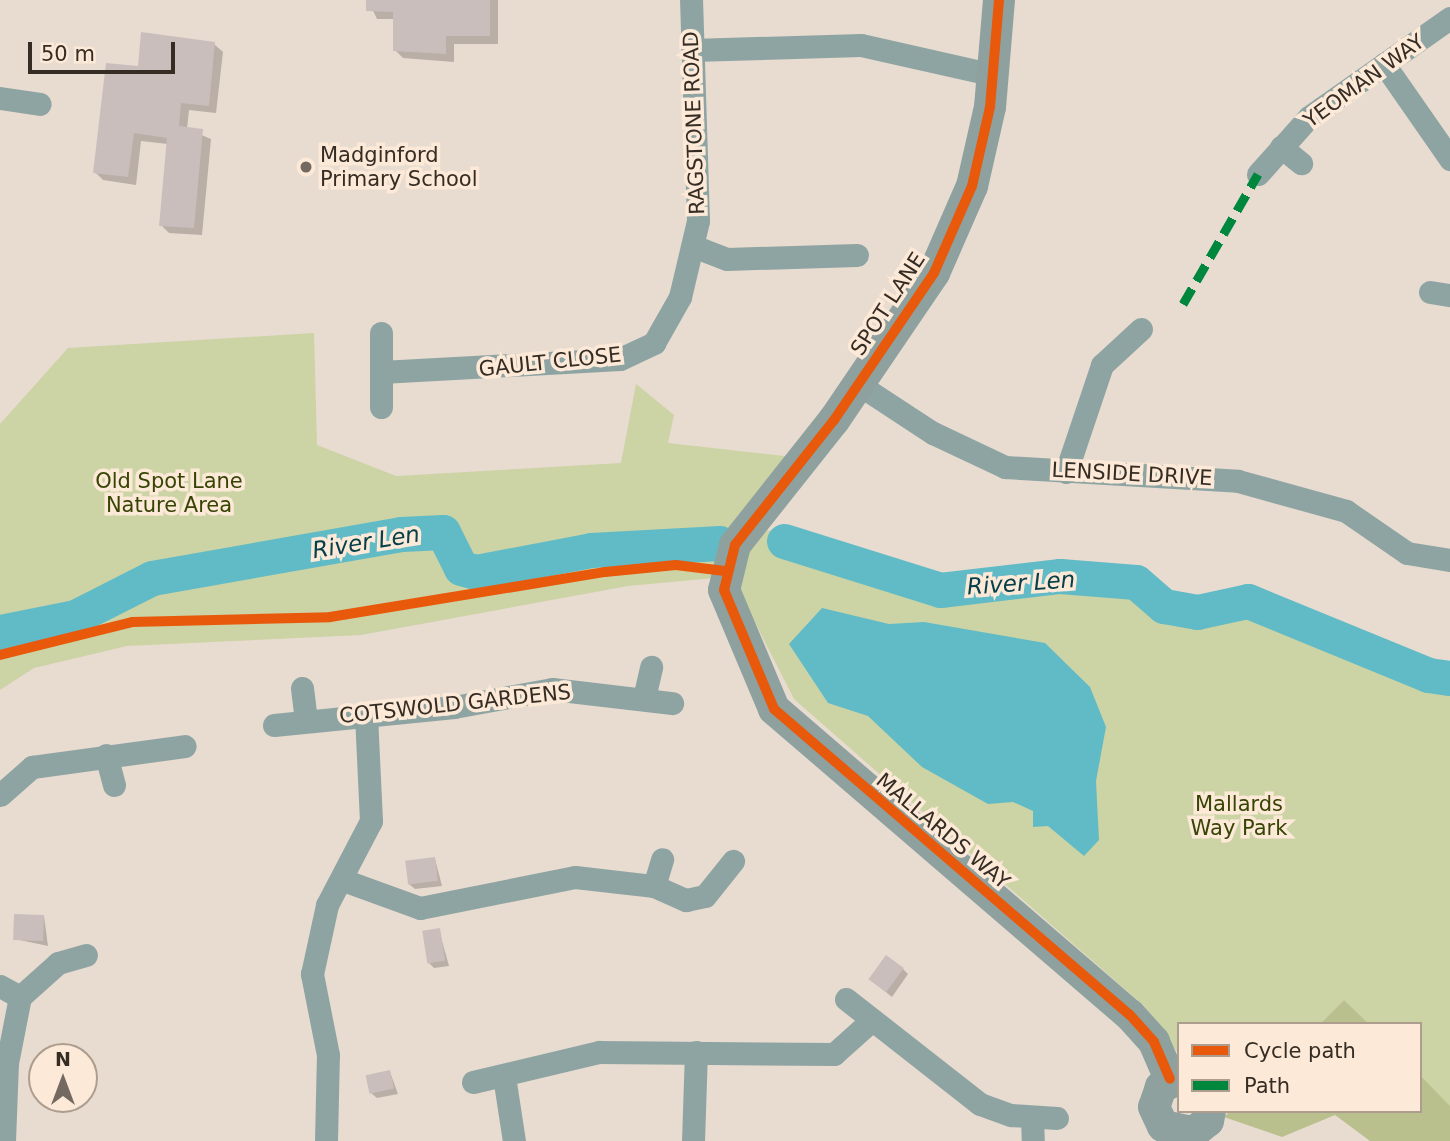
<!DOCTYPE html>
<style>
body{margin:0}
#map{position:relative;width:1450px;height:1141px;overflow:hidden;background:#e8dbd0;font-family:"DejaVu Sans",sans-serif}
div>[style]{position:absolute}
.green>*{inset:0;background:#ccd3a4}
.forest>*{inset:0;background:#b9c08d}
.water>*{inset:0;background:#61bbc7}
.shadow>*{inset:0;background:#0003}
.river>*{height:35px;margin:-17.5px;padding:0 17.5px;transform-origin:17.5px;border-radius:17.5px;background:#61bbc7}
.building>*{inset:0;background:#cabebd;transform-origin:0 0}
.street>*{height:23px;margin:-11.5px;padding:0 11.5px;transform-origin:11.5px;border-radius:11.5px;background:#8ea4a3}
.secondary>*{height:32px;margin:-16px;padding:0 16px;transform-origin:16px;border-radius:16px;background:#8ea19f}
.quiet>*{height:9px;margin-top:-4.5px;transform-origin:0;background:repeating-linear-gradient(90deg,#00873e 0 18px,transparent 0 27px)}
.cycleway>*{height:10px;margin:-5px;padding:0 5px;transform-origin:5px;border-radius:5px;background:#e8590c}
.dots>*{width:19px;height:19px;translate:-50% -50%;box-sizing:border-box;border:4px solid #fce9d7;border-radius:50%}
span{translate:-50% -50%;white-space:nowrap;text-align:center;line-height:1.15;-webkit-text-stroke:7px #fce9d7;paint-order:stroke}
.street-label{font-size:21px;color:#352c24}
.poi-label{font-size:21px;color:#352c24}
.left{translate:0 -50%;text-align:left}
.park-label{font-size:21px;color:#364404}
.water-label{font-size:23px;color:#06404a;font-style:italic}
.legend{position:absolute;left:1177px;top:1022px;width:245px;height:91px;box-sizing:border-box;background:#fce9d7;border:2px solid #ac9d8f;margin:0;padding:9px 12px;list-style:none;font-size:21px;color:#352c24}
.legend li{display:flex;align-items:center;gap:14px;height:35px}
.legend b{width:35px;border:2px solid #ac9d8f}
.north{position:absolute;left:28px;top:1043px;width:70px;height:70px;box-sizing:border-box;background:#fce9d7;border:2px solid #ac9d8f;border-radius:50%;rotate:0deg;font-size:19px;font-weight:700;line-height:28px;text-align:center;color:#352c24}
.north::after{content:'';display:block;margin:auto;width:24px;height:32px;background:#746960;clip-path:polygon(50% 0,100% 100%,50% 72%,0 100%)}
.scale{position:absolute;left:28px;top:42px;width:147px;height:32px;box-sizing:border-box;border:4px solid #352c24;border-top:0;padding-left:9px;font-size:21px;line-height:24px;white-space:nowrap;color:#352c24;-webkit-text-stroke:5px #fce9d7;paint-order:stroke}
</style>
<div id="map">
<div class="green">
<i style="clip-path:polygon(314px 333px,317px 445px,396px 476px,621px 463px,636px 384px,674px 415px,668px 443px,802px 458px,756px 529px,787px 533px,919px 578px,1126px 569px,1172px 601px,1248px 597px,1450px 675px,1450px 1106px,1420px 1075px,1420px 1024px,1369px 1024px,1344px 1000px,1320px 1024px,1179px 1024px,1177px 1052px,1144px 1006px,794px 699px,739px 591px,725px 577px,628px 586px,361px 635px,127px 646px,34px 668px,0 690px,0 424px,68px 348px)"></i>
</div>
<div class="forest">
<i style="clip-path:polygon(1344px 1000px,1369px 1024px,1320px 1024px)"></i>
<i style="clip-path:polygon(1420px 1075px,1450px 1106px,1450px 1141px,1370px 1141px,1335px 1115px,1282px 1137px,1224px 1117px,1230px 1111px,1420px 1111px)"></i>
</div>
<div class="water">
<i style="clip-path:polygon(822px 608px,889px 624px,924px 622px,1045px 643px,1090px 687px,1106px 727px,1096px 781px,1099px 840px,1084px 856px,1048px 826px,1033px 827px,1033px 811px,1013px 802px,988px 804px,922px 767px,868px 716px,828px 703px,789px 644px)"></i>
</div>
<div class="shadow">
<i style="clip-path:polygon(368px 0,498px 0,498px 44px,454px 44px,454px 62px,403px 58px,395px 50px,395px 19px,377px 19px)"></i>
<i style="clip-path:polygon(214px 44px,223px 52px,216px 113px,189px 110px,187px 129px,211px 139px,202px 235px,169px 233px,161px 225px,168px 144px,141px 141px,136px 185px,103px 180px,95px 172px,140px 68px)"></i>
<i style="clip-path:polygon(435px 859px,442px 886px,415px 889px,409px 884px)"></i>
<i style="clip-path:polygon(44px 916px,48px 946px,15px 939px)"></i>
<i style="clip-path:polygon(439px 930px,449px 966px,434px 968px,429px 963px)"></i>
<i style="clip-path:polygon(903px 969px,908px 974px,892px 997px,871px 980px)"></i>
<i style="clip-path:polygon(390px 1072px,398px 1094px,377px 1098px,371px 1093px)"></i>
</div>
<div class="river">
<i style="left:784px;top:541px;width:164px;rotate:17.4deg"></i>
<i style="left:940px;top:590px;width:121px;rotate:-6.7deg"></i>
<i style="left:1060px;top:576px;width:76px;rotate:4.5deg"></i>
<i style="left:1136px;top:582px;width:37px;rotate:41deg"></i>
<i style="left:1164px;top:606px;width:34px;rotate:10deg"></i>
<i style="left:1197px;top:612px;width:52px;rotate:-12.2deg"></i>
<i style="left:1248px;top:601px;width:195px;rotate:22.3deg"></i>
<i style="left:1428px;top:675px;width:22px;rotate:8deg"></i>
<i style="left:0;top:632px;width:76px;rotate:-11.3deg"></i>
<i style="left:75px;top:617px;width:86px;rotate:-26.9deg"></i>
<i style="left:152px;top:578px;width:253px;rotate:-10deg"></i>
<i style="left:401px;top:534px;width:42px;rotate:-2.7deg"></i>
<i style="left:443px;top:532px;width:40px;rotate:63.4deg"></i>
<i style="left:461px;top:568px;width:16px;rotate:15deg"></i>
<i style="left:476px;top:572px;width:117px;rotate:-10.8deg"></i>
<i style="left:591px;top:550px;width:129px;rotate:-3.1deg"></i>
</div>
<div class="building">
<i style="clip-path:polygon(366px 0,490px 0,490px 36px,446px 36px,446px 54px,393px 51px,393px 12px,366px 11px)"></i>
<i style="clip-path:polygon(141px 32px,215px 42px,209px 106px,181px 103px,179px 126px,203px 129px,194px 228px,159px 226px,167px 138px,134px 133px,128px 177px,93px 173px,106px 63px,138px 66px)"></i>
<i style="left:435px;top:857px;width:24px;height:30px;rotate:83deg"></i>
<i style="left:14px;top:914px;width:30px;height:26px;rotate:2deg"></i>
<i style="left:440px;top:928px;width:33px;height:18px;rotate:81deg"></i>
<i style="left:886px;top:955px;width:22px;height:30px;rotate:36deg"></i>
<i style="left:390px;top:1070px;width:19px;height:25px;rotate:78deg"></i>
</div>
<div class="street">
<i style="left:692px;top:50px;width:169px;rotate:-1.7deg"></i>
<i style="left:861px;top:45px;width:136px;rotate:12.7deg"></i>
<i style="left:1384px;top:64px;width:116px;rotate:55.2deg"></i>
<i style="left:0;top:98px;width:40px;rotate:8.5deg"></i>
<i style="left:1281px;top:147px;width:26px;rotate:39deg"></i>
<i style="left:1258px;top:174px;width:76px;rotate:-48.2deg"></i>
<i style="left:1309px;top:117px;width:172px;rotate:-35.1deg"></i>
<i style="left:693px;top:246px;width:36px;rotate:21deg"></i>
<i style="left:727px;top:259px;width:130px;rotate:-1.8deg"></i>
<i style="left:1430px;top:292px;width:20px;rotate:9deg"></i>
<i style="left:381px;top:333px;width:74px;rotate:90deg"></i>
<i style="left:381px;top:372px;width:239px;rotate:-3.1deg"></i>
<i style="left:620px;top:359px;width:38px;rotate:-25deg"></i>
<i style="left:654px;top:343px;width:53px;rotate:-60.5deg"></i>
<i style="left:680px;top:297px;width:78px;rotate:-76.7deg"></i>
<i style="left:698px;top:221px;width:221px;rotate:-91.8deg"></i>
<i style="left:858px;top:384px;width:90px;rotate:33.2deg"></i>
<i style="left:933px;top:433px;width:80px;rotate:25.3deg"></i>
<i style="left:1005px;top:467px;width:233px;rotate:3.4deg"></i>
<i style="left:1238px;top:481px;width:112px;rotate:15.5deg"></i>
<i style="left:1346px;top:511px;width:74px;rotate:34.5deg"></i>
<i style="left:1407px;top:553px;width:44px;rotate:9.2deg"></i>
<i style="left:1066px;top:472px;width:113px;rotate:-71.4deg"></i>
<i style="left:1102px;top:365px;width:53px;rotate:-42.7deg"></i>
<i style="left:302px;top:688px;width:32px;rotate:83deg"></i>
<i style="left:644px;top:698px;width:32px;rotate:-77deg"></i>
<i style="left:274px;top:725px;width:181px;rotate:-5.7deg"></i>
<i style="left:454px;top:707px;width:100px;rotate:-10.4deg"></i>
<i style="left:552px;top:689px;width:121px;rotate:6.7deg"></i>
<i style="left:106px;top:755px;width:31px;rotate:75deg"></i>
<i style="left:0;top:795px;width:43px;rotate:-41.2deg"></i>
<i style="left:32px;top:767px;width:154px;rotate:-7.8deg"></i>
<i style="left:343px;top:880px;width:82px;rotate:20deg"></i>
<i style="left:420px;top:908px;width:158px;rotate:-11.3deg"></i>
<i style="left:575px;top:877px;width:80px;rotate:6.5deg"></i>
<i style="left:654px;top:886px;width:35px;rotate:24deg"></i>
<i style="left:686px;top:900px;width:19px;rotate:-12deg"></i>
<i style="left:705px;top:896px;width:45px;rotate:-51.3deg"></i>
<i style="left:654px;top:886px;width:28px;rotate:-73deg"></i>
<i style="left:0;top:986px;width:23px;rotate:29deg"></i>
<i style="left:846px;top:999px;width:170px;rotate:38.1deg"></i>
<i style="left:980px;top:1104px;width:33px;rotate:20deg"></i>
<i style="left:1011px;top:1115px;width:46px;rotate:3.7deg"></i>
<i style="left:504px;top:1076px;width:66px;rotate:81.3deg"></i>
<i style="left:473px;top:1082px;width:130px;rotate:-13.4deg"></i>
<i style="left:599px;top:1052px;width:235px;rotate:0.5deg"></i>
<i style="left:834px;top:1054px;width:51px;rotate:-41.8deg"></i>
<i style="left:1032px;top:1118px;width:23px;rotate:88deg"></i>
<i style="left:4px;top:1141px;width:78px;rotate:-87.8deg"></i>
<i style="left:7px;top:1063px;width:67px;rotate:-78.9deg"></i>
<i style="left:20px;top:997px;width:51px;rotate:-41.8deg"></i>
<i style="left:58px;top:963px;width:29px;rotate:-16deg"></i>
<i style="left:326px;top:1141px;width:86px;rotate:-88.7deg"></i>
<i style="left:328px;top:1055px;width:83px;rotate:-101.2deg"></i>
<i style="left:312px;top:974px;width:71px;rotate:-77.7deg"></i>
<i style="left:327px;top:905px;width:95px;rotate:-62.4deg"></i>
<i style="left:371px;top:821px;width:107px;rotate:-92.7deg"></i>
<i style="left:693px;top:1141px;width:89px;rotate:-88.1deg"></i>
</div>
<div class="secondary">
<i style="left:999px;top:0;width:107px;rotate:94.8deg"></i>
<i style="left:990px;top:107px;width:81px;rotate:102.8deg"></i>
<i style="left:972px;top:186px;width:95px;rotate:113.6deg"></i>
<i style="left:934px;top:273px;width:178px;rotate:124.2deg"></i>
<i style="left:834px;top:420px;width:159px;rotate:128.4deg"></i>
<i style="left:735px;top:545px;width:46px;rotate:103.7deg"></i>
<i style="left:724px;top:590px;width:129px;rotate:67.2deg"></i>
<i style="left:774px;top:709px;width:469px;rotate:40.7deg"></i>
<i style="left:1130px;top:1015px;width:36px;rotate:48deg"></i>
<i style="left:1154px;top:1042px;width:40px;rotate:66.6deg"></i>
<i style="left:1179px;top:1079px;width:20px;rotate:156deg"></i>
<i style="left:1161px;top:1087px;width:21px;rotate:109deg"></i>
<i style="left:1154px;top:1107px;width:21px;rotate:65deg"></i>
<i style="left:1163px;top:1126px;width:30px;rotate:12deg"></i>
<i style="left:1183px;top:1141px;width:32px;rotate:-39deg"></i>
<i style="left:1208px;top:1121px;width:10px;rotate:-79deg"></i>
</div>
<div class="quiet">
<i style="left:1183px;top:304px;width:150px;rotate:-60deg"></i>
</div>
<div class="cycleway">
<i style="left:999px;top:0;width:107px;rotate:94.8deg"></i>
<i style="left:990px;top:107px;width:81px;rotate:102.8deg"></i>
<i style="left:972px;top:186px;width:95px;rotate:113.6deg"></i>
<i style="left:934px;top:273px;width:178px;rotate:124.2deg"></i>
<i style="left:834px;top:420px;width:159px;rotate:128.4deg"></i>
<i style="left:735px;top:545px;width:46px;rotate:103.7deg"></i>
<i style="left:724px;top:590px;width:129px;rotate:67.2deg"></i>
<i style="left:774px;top:709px;width:469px;rotate:40.7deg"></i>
<i style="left:1130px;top:1015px;width:36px;rotate:48deg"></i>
<i style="left:1154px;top:1042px;width:40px;rotate:66.6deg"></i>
<i style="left:0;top:655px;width:136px;rotate:-14deg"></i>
<i style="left:132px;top:622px;width:198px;rotate:-1.4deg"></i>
<i style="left:330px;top:617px;width:279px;rotate:-9.3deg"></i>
<i style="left:605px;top:572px;width:71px;rotate:-5.6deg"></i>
<i style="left:676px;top:565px;width:49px;rotate:7deg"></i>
</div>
<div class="dots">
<i style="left:306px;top:167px;background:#746960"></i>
</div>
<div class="street-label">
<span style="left:1364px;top:81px;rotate:-36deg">YEOMAN WAY</span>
<span style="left:694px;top:123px;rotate:-92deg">RAGSTONE ROAD</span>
<span style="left:888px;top:304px;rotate:-57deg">SPOT LANE</span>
<span style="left:550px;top:362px;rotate:-6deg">GAULT CLOSE</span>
<span style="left:1132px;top:474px;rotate:3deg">LENSIDE DRIVE</span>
<span style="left:455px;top:704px;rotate:-6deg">COTSWOLD GARDENS</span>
<span style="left:943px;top:831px;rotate:40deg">MALLARDS WAY</span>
</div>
<div class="poi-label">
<span class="left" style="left:320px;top:167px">Madginford<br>Primary School</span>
</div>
<div class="park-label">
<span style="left:169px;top:493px">Old Spot Lane<br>Nature Area</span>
<span style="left:1239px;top:816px">Mallards<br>Way Park</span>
</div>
<div class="water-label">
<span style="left:366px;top:542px;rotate:-9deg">River Len</span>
<span style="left:1021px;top:583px;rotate:-4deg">River Len</span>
</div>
<ul class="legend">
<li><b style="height:9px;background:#e8590c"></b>Cycle path</li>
<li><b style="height:9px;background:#00873e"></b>Path</li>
</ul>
<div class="north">N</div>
<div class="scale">50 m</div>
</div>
